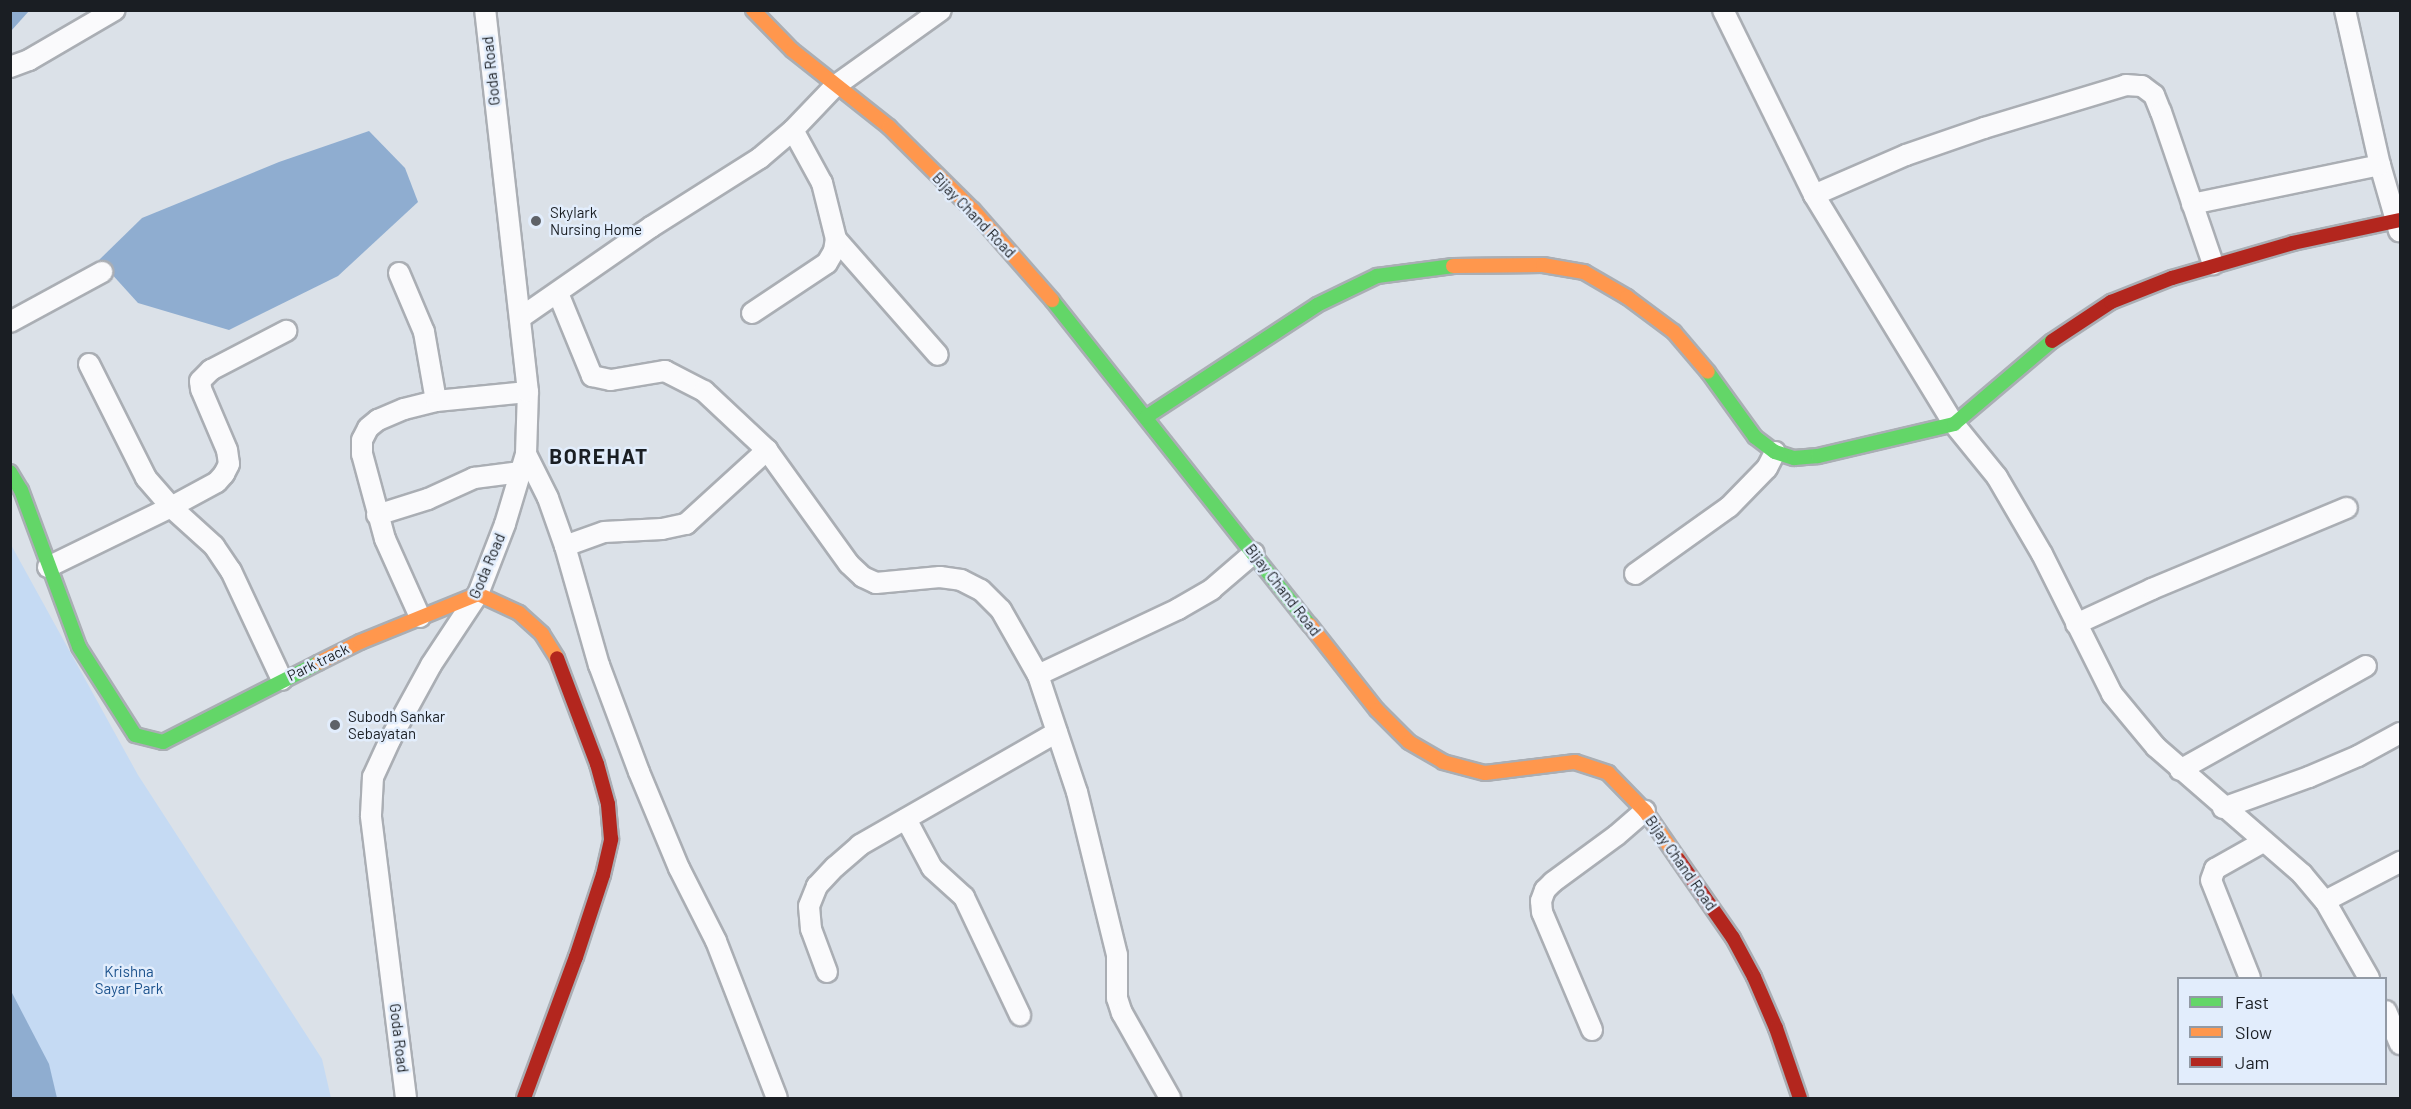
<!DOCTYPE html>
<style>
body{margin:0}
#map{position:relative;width:2411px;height:1109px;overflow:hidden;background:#dbe1e8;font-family:Barlow,sans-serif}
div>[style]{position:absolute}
.green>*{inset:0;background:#c5daf3}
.water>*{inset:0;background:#8fadd0}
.roads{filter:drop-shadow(2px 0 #aaaeb4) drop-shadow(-2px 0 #aaaeb4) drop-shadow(0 2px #aaaeb4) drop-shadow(0 -2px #aaaeb4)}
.street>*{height:20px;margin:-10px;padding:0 10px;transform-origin:10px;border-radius:10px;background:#fafafc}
.fast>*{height:14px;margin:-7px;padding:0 7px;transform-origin:7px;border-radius:7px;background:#63d668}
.slow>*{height:14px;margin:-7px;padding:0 7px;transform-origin:7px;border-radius:7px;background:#ff974d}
.jam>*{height:14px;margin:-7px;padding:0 7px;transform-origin:7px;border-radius:7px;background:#b3261e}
.dots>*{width:16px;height:16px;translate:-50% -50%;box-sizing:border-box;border:3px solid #e2edfc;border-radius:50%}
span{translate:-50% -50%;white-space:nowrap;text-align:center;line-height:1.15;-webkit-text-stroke:5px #e2edfc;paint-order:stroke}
.street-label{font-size:15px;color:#1a1e23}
.poi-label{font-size:15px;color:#1a1e23}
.left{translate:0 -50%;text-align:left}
.park-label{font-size:15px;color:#1a518c}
.district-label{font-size:21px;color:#1a1e23;font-weight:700;letter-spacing:1.5px}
.frame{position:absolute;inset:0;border:12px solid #1a1e23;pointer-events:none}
.legend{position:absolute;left:2177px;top:977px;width:210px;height:108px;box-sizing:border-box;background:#e2edfc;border:2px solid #929aa5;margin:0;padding:8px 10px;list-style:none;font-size:18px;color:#1a1e23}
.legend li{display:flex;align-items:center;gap:12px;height:30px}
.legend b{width:30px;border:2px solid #929aa5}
</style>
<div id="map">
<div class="green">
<i style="clip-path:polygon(10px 543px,138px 775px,322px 1059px,331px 1098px,11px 1098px)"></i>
</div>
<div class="water">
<i style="clip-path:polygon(11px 10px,29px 11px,11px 31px,10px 11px)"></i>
<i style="clip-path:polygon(369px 131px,405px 168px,418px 202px,338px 276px,229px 330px,138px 303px,99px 260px,142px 218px,279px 162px)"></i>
<i style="clip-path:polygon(11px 991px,49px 1064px,57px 1098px,11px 1098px)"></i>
</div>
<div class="roads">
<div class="street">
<i style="left:1723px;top:10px;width:206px;rotate:63.8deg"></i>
<i style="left:1814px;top:195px;width:268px;rotate:58.6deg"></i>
<i style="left:1954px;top:424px;width:68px;rotate:50.9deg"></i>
<i style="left:1997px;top:477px;width:89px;rotate:59.7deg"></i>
<i style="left:2042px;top:554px;width:157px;rotate:63.4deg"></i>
<i style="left:2112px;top:694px;width:69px;rotate:50.3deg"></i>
<i style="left:2156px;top:747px;width:194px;rotate:41deg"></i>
<i style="left:2302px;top:874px;width:35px;rotate:50deg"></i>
<i style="left:2325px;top:901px;width:89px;rotate:60.3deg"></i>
<i style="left:2345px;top:10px;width:159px;rotate:77.3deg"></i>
<i style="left:2380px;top:165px;width:69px;rotate:73.9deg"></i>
<i style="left:10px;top:67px;width:20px;rotate:-20deg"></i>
<i style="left:29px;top:60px;width:99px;rotate:-30.2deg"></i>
<i style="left:1814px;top:195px;width:100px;rotate:-23.5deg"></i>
<i style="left:1906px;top:155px;width:83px;rotate:-19.1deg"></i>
<i style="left:1984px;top:128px;width:148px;rotate:-16.8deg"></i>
<i style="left:2126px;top:85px;width:16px;rotate:4deg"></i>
<i style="left:2142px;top:86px;width:15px;rotate:37deg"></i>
<i style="left:2154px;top:95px;width:18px;rotate:68deg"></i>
<i style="left:2161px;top:112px;width:161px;rotate:71.1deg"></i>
<i style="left:2192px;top:204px;width:192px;rotate:-11.7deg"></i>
<i style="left:836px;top:239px;width:154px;rotate:48.7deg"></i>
<i style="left:399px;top:273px;width:64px;rotate:67deg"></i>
<i style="left:424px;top:332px;width:70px;rotate:80.1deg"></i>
<i style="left:558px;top:293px;width:90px;rotate:67.7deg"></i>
<i style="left:592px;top:376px;width:19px;rotate:12deg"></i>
<i style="left:611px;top:380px;width:55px;rotate:-9.5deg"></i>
<i style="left:665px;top:371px;width:44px;rotate:27.1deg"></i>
<i style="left:704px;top:391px;width:86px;rotate:43.1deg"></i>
<i style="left:767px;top:450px;width:140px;rotate:54.3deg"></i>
<i style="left:849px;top:564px;width:19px;rotate:43deg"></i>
<i style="left:863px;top:577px;width:14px;rotate:25deg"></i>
<i style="left:876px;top:583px;width:64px;rotate:-5.4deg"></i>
<i style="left:940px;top:577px;width:21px;rotate:8deg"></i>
<i style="left:961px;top:580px;width:22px;rotate:27deg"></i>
<i style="left:981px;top:590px;width:28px;rotate:45deg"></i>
<i style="left:1001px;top:610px;width:75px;rotate:60.4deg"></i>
<i style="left:1038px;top:675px;width:123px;rotate:71.6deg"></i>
<i style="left:1077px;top:792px;width:168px;rotate:76.2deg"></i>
<i style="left:1117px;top:955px;width:43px;rotate:90deg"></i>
<i style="left:1117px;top:998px;width:16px;rotate:72deg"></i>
<i style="left:1122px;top:1013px;width:98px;rotate:60.5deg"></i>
<i style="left:752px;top:313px;width:90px;rotate:-33.7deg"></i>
<i style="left:827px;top:263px;width:14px;rotate:-60deg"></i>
<i style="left:834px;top:251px;width:12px;rotate:-81deg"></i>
<i style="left:836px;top:239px;width:58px;rotate:-104deg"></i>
<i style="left:822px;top:183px;width:60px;rotate:-118.7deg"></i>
<i style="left:520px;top:318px;width:160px;rotate:-34.8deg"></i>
<i style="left:651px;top:227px;width:129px;rotate:-32.3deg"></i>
<i style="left:760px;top:158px;width:43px;rotate:-40.3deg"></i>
<i style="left:793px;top:130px;width:61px;rotate:-46.3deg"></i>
<i style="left:835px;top:86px;width:130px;rotate:-35.6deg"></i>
<i style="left:10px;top:322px;width:105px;rotate:-28.5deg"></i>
<i style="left:89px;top:364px;width:127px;rotate:63.4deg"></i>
<i style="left:146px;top:478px;width:38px;rotate:49deg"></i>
<i style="left:171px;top:507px;width:58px;rotate:42.2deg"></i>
<i style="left:214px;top:546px;width:30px;rotate:56deg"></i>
<i style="left:231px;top:571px;width:120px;rotate:64.9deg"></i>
<i style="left:526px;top:454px;width:49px;rotate:63.4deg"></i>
<i style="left:548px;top:498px;width:51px;rotate:70.5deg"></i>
<i style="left:565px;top:546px;width:124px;rotate:74.1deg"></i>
<i style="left:599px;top:665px;width:114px;rotate:69.5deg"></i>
<i style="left:639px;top:772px;width:104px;rotate:67.4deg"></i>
<i style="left:679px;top:868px;width:82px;rotate:63.1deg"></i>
<i style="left:716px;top:941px;width:168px;rotate:68.8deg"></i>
<i style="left:377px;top:515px;width:53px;rotate:-17.4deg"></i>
<i style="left:428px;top:499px;width:51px;rotate:-24.5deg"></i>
<i style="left:474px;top:478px;width:47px;rotate:-7.3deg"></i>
<i style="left:565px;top:546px;width:41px;rotate:-19.7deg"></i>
<i style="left:604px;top:532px;width:58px;rotate:-3deg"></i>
<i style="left:662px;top:529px;width:25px;rotate:-12deg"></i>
<i style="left:686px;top:524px;width:110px;rotate:-42.4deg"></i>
<i style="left:48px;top:567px;width:137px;rotate:-26deg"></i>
<i style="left:171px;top:507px;width:52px;rotate:-28.5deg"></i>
<i style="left:217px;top:482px;width:11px;rotate:-49deg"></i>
<i style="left:224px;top:474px;width:11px;rotate:-63deg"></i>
<i style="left:229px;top:464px;width:14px;rotate:-98deg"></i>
<i style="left:227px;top:450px;width:66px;rotate:-113.1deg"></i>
<i style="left:201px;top:389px;width:8px;rotate:-97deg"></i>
<i style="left:200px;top:381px;width:16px;rotate:-45deg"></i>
<i style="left:211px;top:370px;width:85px;rotate:-27.5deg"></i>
<i style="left:1635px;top:574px;width:115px;rotate:-35.5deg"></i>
<i style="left:1729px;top:507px;width:54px;rotate:-45.7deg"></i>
<i style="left:1767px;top:468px;width:18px;rotate:-63deg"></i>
<i style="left:420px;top:617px;width:85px;rotate:-114.2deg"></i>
<i style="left:385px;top:539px;width:88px;rotate:-105.1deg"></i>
<i style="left:362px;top:454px;width:14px;rotate:-90deg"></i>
<i style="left:362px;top:440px;width:13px;rotate:-63deg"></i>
<i style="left:368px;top:428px;width:13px;rotate:-39deg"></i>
<i style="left:378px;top:420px;width:28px;rotate:-23deg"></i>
<i style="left:404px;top:409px;width:33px;rotate:-14deg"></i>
<i style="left:436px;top:401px;width:92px;rotate:-5.6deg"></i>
<i style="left:2076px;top:624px;width:84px;rotate:-24.7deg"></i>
<i style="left:2152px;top:589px;width:211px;rotate:-22.6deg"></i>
<i style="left:1038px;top:675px;width:155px;rotate:-25.2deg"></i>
<i style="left:1178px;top:609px;width:39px;rotate:-30deg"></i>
<i style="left:1212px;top:589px;width:55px;rotate:-40.6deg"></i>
<i style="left:2180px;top:770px;width:213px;rotate:-29.2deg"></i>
<i style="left:2223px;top:808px;width:91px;rotate:-19.8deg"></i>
<i style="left:2309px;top:777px;width:53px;rotate:-23.2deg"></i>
<i style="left:2358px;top:756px;width:48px;rotate:-28.7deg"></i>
<i style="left:906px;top:819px;width:55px;rotate:62deg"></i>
<i style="left:932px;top:868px;width:43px;rotate:42.2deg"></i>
<i style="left:964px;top:897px;width:131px;rotate:64.6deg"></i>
<i style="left:2325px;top:901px;width:85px;rotate:-27.5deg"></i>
<i style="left:827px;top:972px;width:46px;rotate:-110.4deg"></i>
<i style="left:811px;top:929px;width:23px;rotate:-95deg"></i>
<i style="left:809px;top:906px;width:22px;rotate:-68deg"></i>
<i style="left:817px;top:886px;width:26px;rotate:-47deg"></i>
<i style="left:835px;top:867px;width:33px;rotate:-41deg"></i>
<i style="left:860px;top:845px;width:227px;rotate:-29.8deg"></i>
<i style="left:2250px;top:978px;width:105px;rotate:-111.7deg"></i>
<i style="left:2211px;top:880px;width:12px;rotate:-70deg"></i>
<i style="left:2215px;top:869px;width:55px;rotate:-29.4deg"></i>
<i style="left:2386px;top:1011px;width:36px;rotate:67deg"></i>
<i style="left:1592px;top:1030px;width:128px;rotate:-113deg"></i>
<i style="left:1542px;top:912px;width:11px;rotate:-95deg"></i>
<i style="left:1541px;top:901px;width:12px;rotate:-70deg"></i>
<i style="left:1545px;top:890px;width:11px;rotate:-45deg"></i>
<i style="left:1553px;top:882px;width:79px;rotate:-36.3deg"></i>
<i style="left:1617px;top:835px;width:37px;rotate:-41deg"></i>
<i style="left:406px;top:1098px;width:285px;rotate:-97.1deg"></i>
<i style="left:371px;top:815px;width:38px;rotate:-87deg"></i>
<i style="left:373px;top:777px;width:41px;rotate:-65.3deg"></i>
<i style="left:390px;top:740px;width:85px;rotate:-61.3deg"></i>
<i style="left:431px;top:665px;width:85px;rotate:-56.5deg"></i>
<i style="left:478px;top:594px;width:75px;rotate:-68.9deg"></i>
<i style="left:505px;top:524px;width:73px;rotate:-73.3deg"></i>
<i style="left:526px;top:454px;width:62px;rotate:-88.2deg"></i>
<i style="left:528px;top:392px;width:384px;rotate:-96.4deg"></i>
</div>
<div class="fast">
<i style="left:1052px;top:300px;width:415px;rotate:51.6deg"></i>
<i style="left:1708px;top:372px;width:80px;rotate:54.1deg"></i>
<i style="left:1755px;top:437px;width:25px;rotate:37deg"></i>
<i style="left:1775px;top:452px;width:20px;rotate:18deg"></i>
<i style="left:1794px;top:458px;width:24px;rotate:-5deg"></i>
<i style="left:1818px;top:456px;width:140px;rotate:-13.2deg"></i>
<i style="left:1954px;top:424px;width:128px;rotate:-40.3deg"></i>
<i style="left:1146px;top:417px;width:204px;rotate:-33.2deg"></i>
<i style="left:1317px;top:305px;width:67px;rotate:-25.8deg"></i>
<i style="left:1377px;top:276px;width:77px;rotate:-7.5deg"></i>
<i style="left:10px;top:472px;width:21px;rotate:59deg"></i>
<i style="left:21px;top:490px;width:167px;rotate:69.7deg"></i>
<i style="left:79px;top:647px;width:104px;rotate:57.5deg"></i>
<i style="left:135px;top:735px;width:29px;rotate:14deg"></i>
<i style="left:163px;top:742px;width:174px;rotate:-27deg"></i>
</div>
<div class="slow">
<i style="left:753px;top:10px;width:56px;rotate:45.7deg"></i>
<i style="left:792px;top:50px;width:124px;rotate:38.4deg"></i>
<i style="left:889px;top:127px;width:118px;rotate:44.7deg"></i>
<i style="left:973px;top:210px;width:120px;rotate:48.7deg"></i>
<i style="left:1453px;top:266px;width:90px;rotate:-0.6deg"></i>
<i style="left:1543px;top:265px;width:42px;rotate:9.7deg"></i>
<i style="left:1584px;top:272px;width:50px;rotate:30.2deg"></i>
<i style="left:1627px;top:297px;width:59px;rotate:36.7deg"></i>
<i style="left:1674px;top:332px;width:52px;rotate:49.6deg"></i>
<i style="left:1310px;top:625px;width:108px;rotate:51.8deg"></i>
<i style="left:1377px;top:710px;width:45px;rotate:45deg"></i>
<i style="left:1409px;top:742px;width:39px;rotate:30deg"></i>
<i style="left:1443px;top:762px;width:43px;rotate:14.7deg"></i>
<i style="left:1485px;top:773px;width:91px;rotate:-7deg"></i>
<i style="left:1575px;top:762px;width:35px;rotate:18deg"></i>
<i style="left:1608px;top:773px;width:53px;rotate:45.8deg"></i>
<i style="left:1645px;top:811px;width:58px;rotate:55.5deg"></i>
<i style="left:318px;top:663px;width:47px;rotate:-26.6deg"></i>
<i style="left:360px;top:642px;width:127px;rotate:-22.1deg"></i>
<i style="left:478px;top:594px;width:45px;rotate:24.9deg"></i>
<i style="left:519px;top:613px;width:31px;rotate:42deg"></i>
<i style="left:542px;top:634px;width:28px;rotate:58deg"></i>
</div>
<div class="jam">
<i style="left:2052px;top:341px;width:71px;rotate:-33.5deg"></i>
<i style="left:2111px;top:302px;width:66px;rotate:-21.5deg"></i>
<i style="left:2172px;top:278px;width:126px;rotate:-16.1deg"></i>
<i style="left:2293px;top:243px;width:109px;rotate:-12.1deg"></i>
<i style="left:1678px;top:859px;width:96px;rotate:55.2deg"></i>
<i style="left:1733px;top:938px;width:44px;rotate:61.7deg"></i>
<i style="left:1754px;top:977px;width:56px;rotate:66.7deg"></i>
<i style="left:1776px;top:1028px;width:74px;rotate:71.1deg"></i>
<i style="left:524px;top:1098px;width:150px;rotate:-69.8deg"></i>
<i style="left:576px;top:957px;width:86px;rotate:-71.8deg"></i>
<i style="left:603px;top:875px;width:37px;rotate:-77deg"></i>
<i style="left:611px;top:839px;width:35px;rotate:-95deg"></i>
<i style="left:608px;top:804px;width:41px;rotate:-105.4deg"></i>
<i style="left:597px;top:764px;width:113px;rotate:-110.7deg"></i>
</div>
</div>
<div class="dots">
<i style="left:536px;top:221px;background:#5e6268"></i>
<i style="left:335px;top:725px;background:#5e6268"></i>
</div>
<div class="street-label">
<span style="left:491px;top:71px;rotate:-96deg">Goda Road</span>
<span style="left:974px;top:215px;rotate:46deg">Bijay Chand Road</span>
<span style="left:487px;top:566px;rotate:-67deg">Goda Road</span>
<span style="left:1283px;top:590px;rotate:52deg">Bijay Chand Road</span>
<span style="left:318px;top:662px;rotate:-26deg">Park track</span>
<span style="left:1681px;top:863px;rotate:55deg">Bijay Chand Road</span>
<span style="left:399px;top:1038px;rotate:83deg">Goda Road</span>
</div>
<div class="poi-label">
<span class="left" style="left:550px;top:221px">Skylark<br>Nursing Home</span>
<span class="left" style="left:348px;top:725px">Subodh Sankar<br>Sebayatan</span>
</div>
<div class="park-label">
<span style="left:129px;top:980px">Krishna<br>Sayar Park</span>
</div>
<div class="district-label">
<span style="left:599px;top:456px">BOREHAT</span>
</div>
<div class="frame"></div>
<ul class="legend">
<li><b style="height:8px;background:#63d668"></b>Fast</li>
<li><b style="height:8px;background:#ff974d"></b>Slow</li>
<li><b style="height:8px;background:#b3261e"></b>Jam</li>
</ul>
</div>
